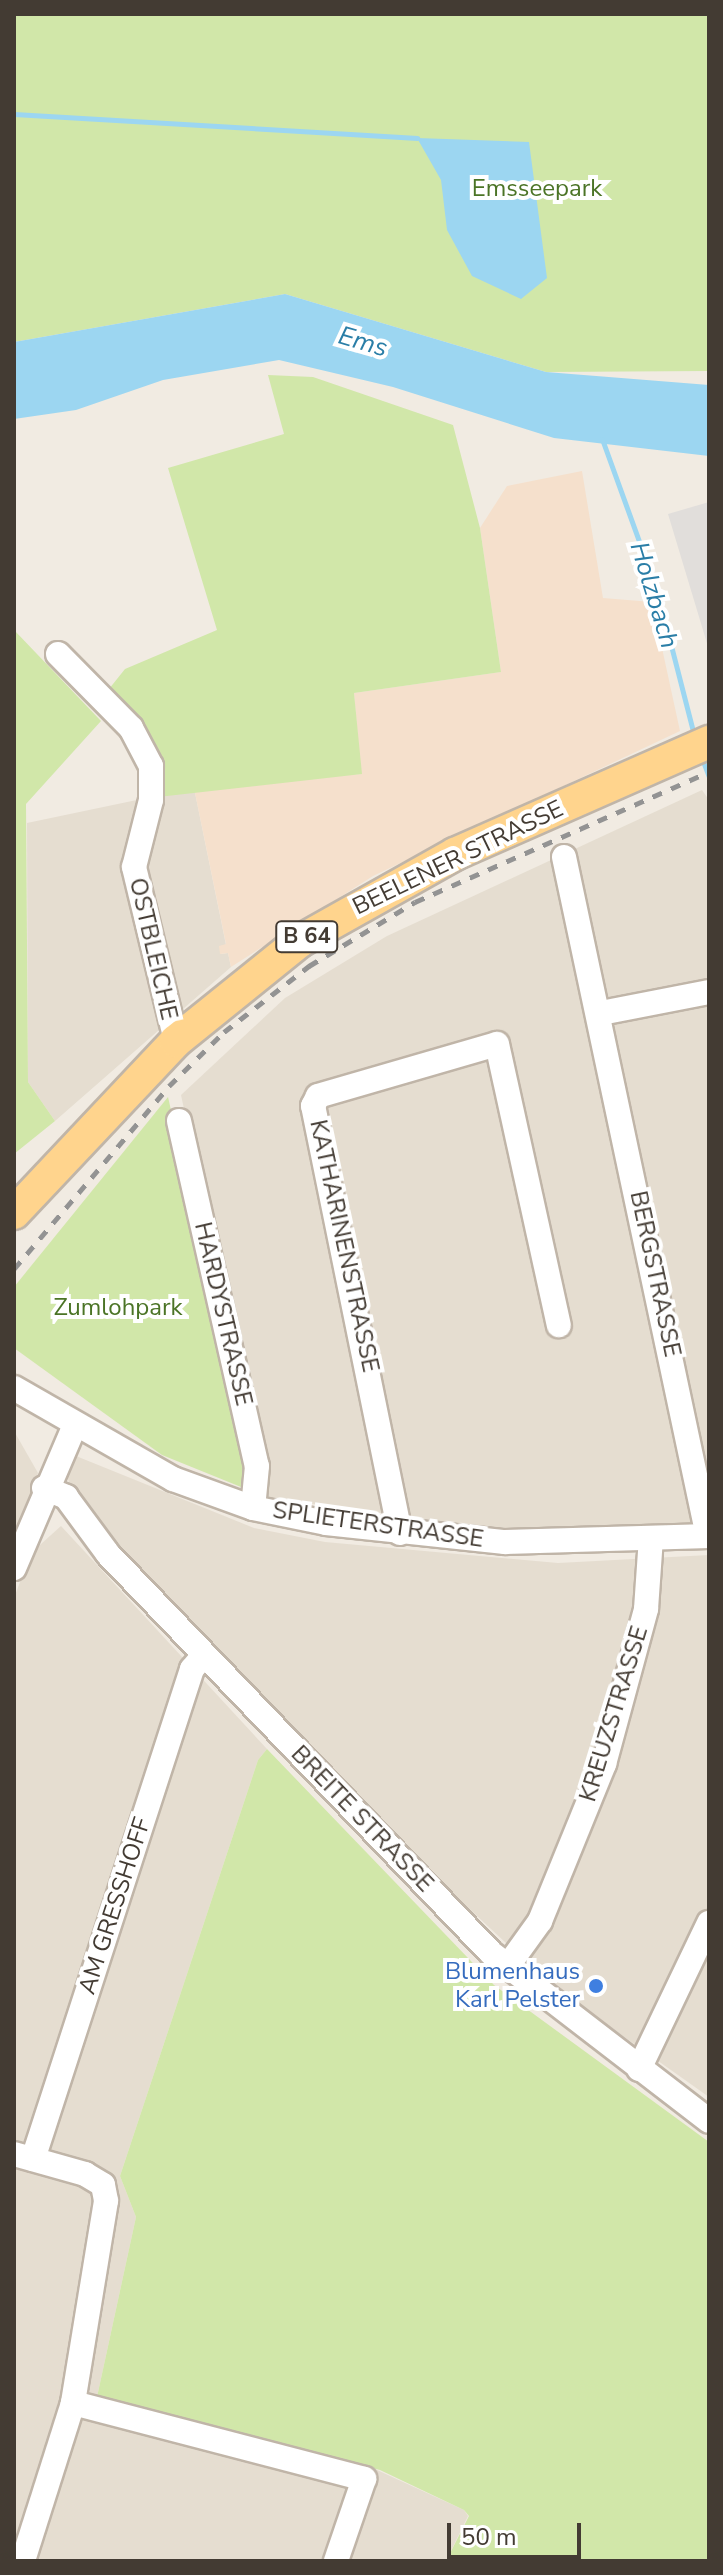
<!DOCTYPE html>
<style>
body{margin:0}
#map{position:relative;width:723px;height:2575px;overflow:hidden;background:#f1ebe2;font-family:"Nunito Sans",sans-serif}
div>[style]{position:absolute}
.residential>*{inset:0;background:#e5ddd0}
.commercial>*{inset:0;background:#f5e0cc}
.green>*{inset:0;background:#d1e7a9}
.parking>*{inset:0;background:#e1dedb}
.water>*{inset:0;background:#9cd6f1}
.stream>*{height:5px;margin:-2.5px;padding:0 2.5px;transform-origin:2.5px;border-radius:2.5px;background:#9cd6f1}
.roads{filter:drop-shadow(2px 0 #c0b5a8) drop-shadow(-2px 0 #c0b5a8) drop-shadow(0 2px #c0b5a8) drop-shadow(0 -2px #c0b5a8)}
.minor>*{height:24px;margin:-12px;padding:0 12px;transform-origin:12px;border-radius:12px;background:#fff}
.major>*{height:32px;margin:-16px;padding:0 16px;transform-origin:16px;border-radius:16px;background:#ffd48d}
.rail>*{height:5px;margin-top:-2.5px;transform-origin:0;background:repeating-linear-gradient(90deg,#939393 0 10px,transparent 0 20px)}
.dots>*{width:22px;height:22px;translate:-50% -50%;box-sizing:border-box;border:4px solid #fff;border-radius:50%}
span{translate:-50% -50%;white-space:nowrap;text-align:center;line-height:1.15;-webkit-text-stroke:8px #fff;paint-order:stroke}
.shield-label span{padding:2px 6px;background:#fff;border:2px solid;border-radius:6px;-webkit-text-stroke-width:0}
.shield-label{font-size:22px;color:#433b33;font-weight:700}
.park-label{font-size:24px;color:#4b7426}
.street-label{font-size:24px;color:#433b33}
.shop-label{font-size:24px;color:#366cbe}
.right{translate:-100% -50%;text-align:right}
.water-label{font-size:26px;color:#2a7ea7;font-style:italic}
.frame{position:absolute;inset:0;border:16px solid #433b33;pointer-events:none}
.scale{position:absolute;left:447px;top:2523px;width:134px;height:36px;box-sizing:border-box;border:4px solid #433b33;border-top:0;padding-left:10px;font-size:24px;line-height:28px;white-space:nowrap;color:#433b33;-webkit-text-stroke:6px #fff;paint-order:stroke}
</style>
<div id="map">
<div class="residential">
<i style="clip-path:polygon(194px 788px,226px 945px,221px 954px,228px 953px,231px 967px,55px 1121px,28px 1082px,27px 823px)"></i>
<i style="clip-path:polygon(702px 790px,709px 800px,709px 1523px,504px 1530px,268px 1498px,181px 1095px,285px 998px,387px 936px)"></i>
<i style="clip-path:polygon(14px 1431px,38px 1473px,14px 1537px)"></i>
<i style="clip-path:polygon(76px 1456px,254px 1528px,325px 1542px,558px 1563px,709px 1555px,709px 2097px,551px 1985px,461px 1901px,111px 1539px,69px 1483px,65px 1467px)"></i>
<i style="clip-path:polygon(61px 1526px,267px 1749px,258px 1760px,120px 2176px,136px 2217px,97px 2397px,377px 2470px,464px 2510px,468px 2516px,446px 2561px,14px 2561px,14px 1598px,31px 1553px)"></i>
</div>
<div class="commercial">
<i style="clip-path:polygon(582px 471px,603px 598px,652px 602px,680px 731px,373px 876px,231px 967px,228px 953px,220px 954px,219px 946px,226px 944px,194px 788px,361px 774px,354px 693px,501px 672px,480px 528px,507px 486px)"></i>
</div>
<div class="green">
<i style="clip-path:polygon(14px 14px,709px 14px,709px 371px,546px 372px,285px 294px,14px 342px)"></i>
<i style="clip-path:polygon(268px 375px,313px 377px,453px 425px,480px 528px,501px 672px,354px 693px,362px 774px,158px 797px,105px 694px,125px 669px,217px 630px,168px 468px,284px 434px)"></i>
<i style="clip-path:polygon(15px 631px,101px 721px,26px 804px,28px 1082px,55px 1121px,14px 1154px)"></i>
<i style="clip-path:polygon(168px 1097px,252px 1466px,246px 1489px,162px 1455px,14px 1348px,14px 1287px)"></i>
<i style="clip-path:polygon(267px 1749px,494px 1985px,709px 2142px,709px 2561px,446px 2561px,469px 2516px,464px 2510px,380px 2470px,97px 2397px,136px 2217px,120px 2176px,258px 1760px)"></i>
</div>
<div class="parking">
<i style="clip-path:polygon(709px 502px,709px 650px,668px 514px)"></i>
</div>
<div class="water">
<i style="clip-path:polygon(417px 138px,529px 142px,547px 278px,521px 299px,472px 276px,447px 230px,441px 180px)"></i>
<i style="clip-path:polygon(285px 294px,546px 372px,709px 385px,709px 456px,554px 438px,393px 387px,279px 360px,163px 380px,76px 410px,14px 419px,14px 342px)"></i>
</div>
<div class="stream">
<i style="left:14px;top:114px;width:404px;rotate:3.4deg"></i>
<i style="left:602px;top:439px;width:162px;rotate:70.1deg"></i>
<i style="left:657px;top:591px;width:149px;rotate:75.6deg"></i>
<i style="left:701px;top:756px;width:22px;rotate:69deg"></i>
</div>
<div class="roads">
<div class="minor">
<i style="left:58px;top:654px;width:104px;rotate:45.4deg"></i>
<i style="left:131px;top:728px;width:43px;rotate:62.2deg"></i>
<i style="left:151px;top:766px;width:34px;rotate:90deg"></i>
<i style="left:151px;top:800px;width:69px;rotate:104.2deg"></i>
<i style="left:134px;top:867px;width:179px;rotate:76.4deg"></i>
<i style="left:564px;top:857px;width:694px;rotate:78.03deg"></i>
<i style="left:601px;top:1013px;width:110px;rotate:-11deg"></i>
<i style="left:179px;top:1121px;width:354px;rotate:77.3deg"></i>
<i style="left:257px;top:1466px;width:42px;rotate:95.4deg"></i>
<i style="left:14px;top:1388px;width:183px;rotate:29.8deg"></i>
<i style="left:173px;top:1479px;width:85px;rotate:19.9deg"></i>
<i style="left:253px;top:1508px;width:75px;rotate:11.6deg"></i>
<i style="left:326px;top:1523px;width:180px;rotate:6.1deg"></i>
<i style="left:505px;top:1542px;width:204px;rotate:-1.7deg"></i>
<i style="left:44px;top:1488px;width:24px;rotate:22deg"></i>
<i style="left:66px;top:1497px;width:71px;rotate:53.6deg"></i>
<i style="left:108px;top:1554px;width:553px;rotate:46.17deg"></i>
<i style="left:491px;top:1953px;width:275px;rotate:37.6deg"></i>
<i style="left:400px;top:1533px;width:436px;rotate:-101.5deg"></i>
<i style="left:313px;top:1106px;width:11px;rotate:-63deg"></i>
<i style="left:318px;top:1096px;width:186px;rotate:-16.2deg"></i>
<i style="left:497px;top:1044px;width:288px;rotate:77.6deg"></i>
<i style="left:14px;top:1568px;width:153px;rotate:-66.9deg"></i>
<i style="left:507px;top:1967px;width:57px;rotate:-54.3deg"></i>
<i style="left:540px;top:1921px;width:170px;rotate:-67.8deg"></i>
<i style="left:604px;top:1764px;width:161px;rotate:-74.8deg"></i>
<i style="left:646px;top:1609px;width:71px;rotate:-86deg"></i>
<i style="left:639px;top:2069px;width:162px;rotate:-64.4deg"></i>
<i style="left:14px;top:2154px;width:74px;rotate:15.7deg"></i>
<i style="left:85px;top:2174px;width:21px;rotate:31deg"></i>
<i style="left:103px;top:2185px;width:16px;rotate:79deg"></i>
<i style="left:106px;top:2201px;width:205px;rotate:99.3deg"></i>
<i style="left:73px;top:2403px;width:166px;rotate:107.6deg"></i>
<i style="left:33px;top:2159px;width:515px;rotate:-72.02deg"></i>
<i style="left:192px;top:1669px;width:18px;rotate:-49deg"></i>
<i style="left:73px;top:2403px;width:301px;rotate:14.6deg"></i>
<i style="left:364px;top:2479px;width:87px;rotate:108.9deg"></i>
</div>
<div class="major">
<i style="left:14px;top:1213px;width:236px;rotate:-46.7deg"></i>
<i style="left:176px;top:1041px;width:159px;rotate:-38.9deg"></i>
<i style="left:300px;top:941px;width:178px;rotate:-29.3deg"></i>
<i style="left:455px;top:854px;width:278px;rotate:-23.8deg"></i>
</div>
</div>
<div class="rail">
<i style="left:14px;top:1269px;width:240px;rotate:-49.7deg"></i>
<i style="left:169px;top:1086px;width:77px;rotate:-44.5deg"></i>
<i style="left:224px;top:1032px;width:108px;rotate:-37.8deg"></i>
<i style="left:309px;top:966px;width:124px;rotate:-31.1deg"></i>
<i style="left:415px;top:902px;width:321px;rotate:-23.9deg"></i>
</div>
<div class="dots">
<i style="left:596px;top:1986px;background:#3f7fe0"></i>
</div>
<div class="shield-label">
<span style="left:307px;top:937px">B 64</span>
</div>
<div class="park-label">
<span style="left:537px;top:189px">Emsseepark</span>
<span style="left:118px;top:1308px">Zumlohpark</span>
</div>
<div class="street-label">
<span style="left:458px;top:858px;rotate:-26deg">BEELENER STRASSE</span>
<span style="left:153px;top:949px;rotate:77deg">OSTBLEICHE</span>
<span style="left:344px;top:1246px;rotate:78deg">KATHARINENSTRASSE</span>
<span style="left:655px;top:1274px;rotate:78deg">BERGSTRASSE</span>
<span style="left:223px;top:1314px;rotate:77deg">HARDYSTRASSE</span>
<span style="left:378px;top:1525px;rotate:8deg">SPLIETERSTRASSE</span>
<span style="left:614px;top:1714px;rotate:-73deg">KREUZSTRASSE</span>
<span style="left:362px;top:1819px;rotate:46deg">BREITE STRASSE</span>
<span style="left:115px;top:1906px;rotate:-72deg">AM GRESSHOFF</span>
</div>
<div class="shop-label">
<span class="right" style="left:580px;top:1986px">Blumenhaus<br>Karl Pelster</span>
</div>
<div class="water-label">
<span style="left:363px;top:342px;rotate:16deg">Ems</span>
<span style="left:654px;top:595px;rotate:73deg">Holzbach</span>
</div>
<div class="frame"></div>
<div class="scale">50 m</div>
</div>
